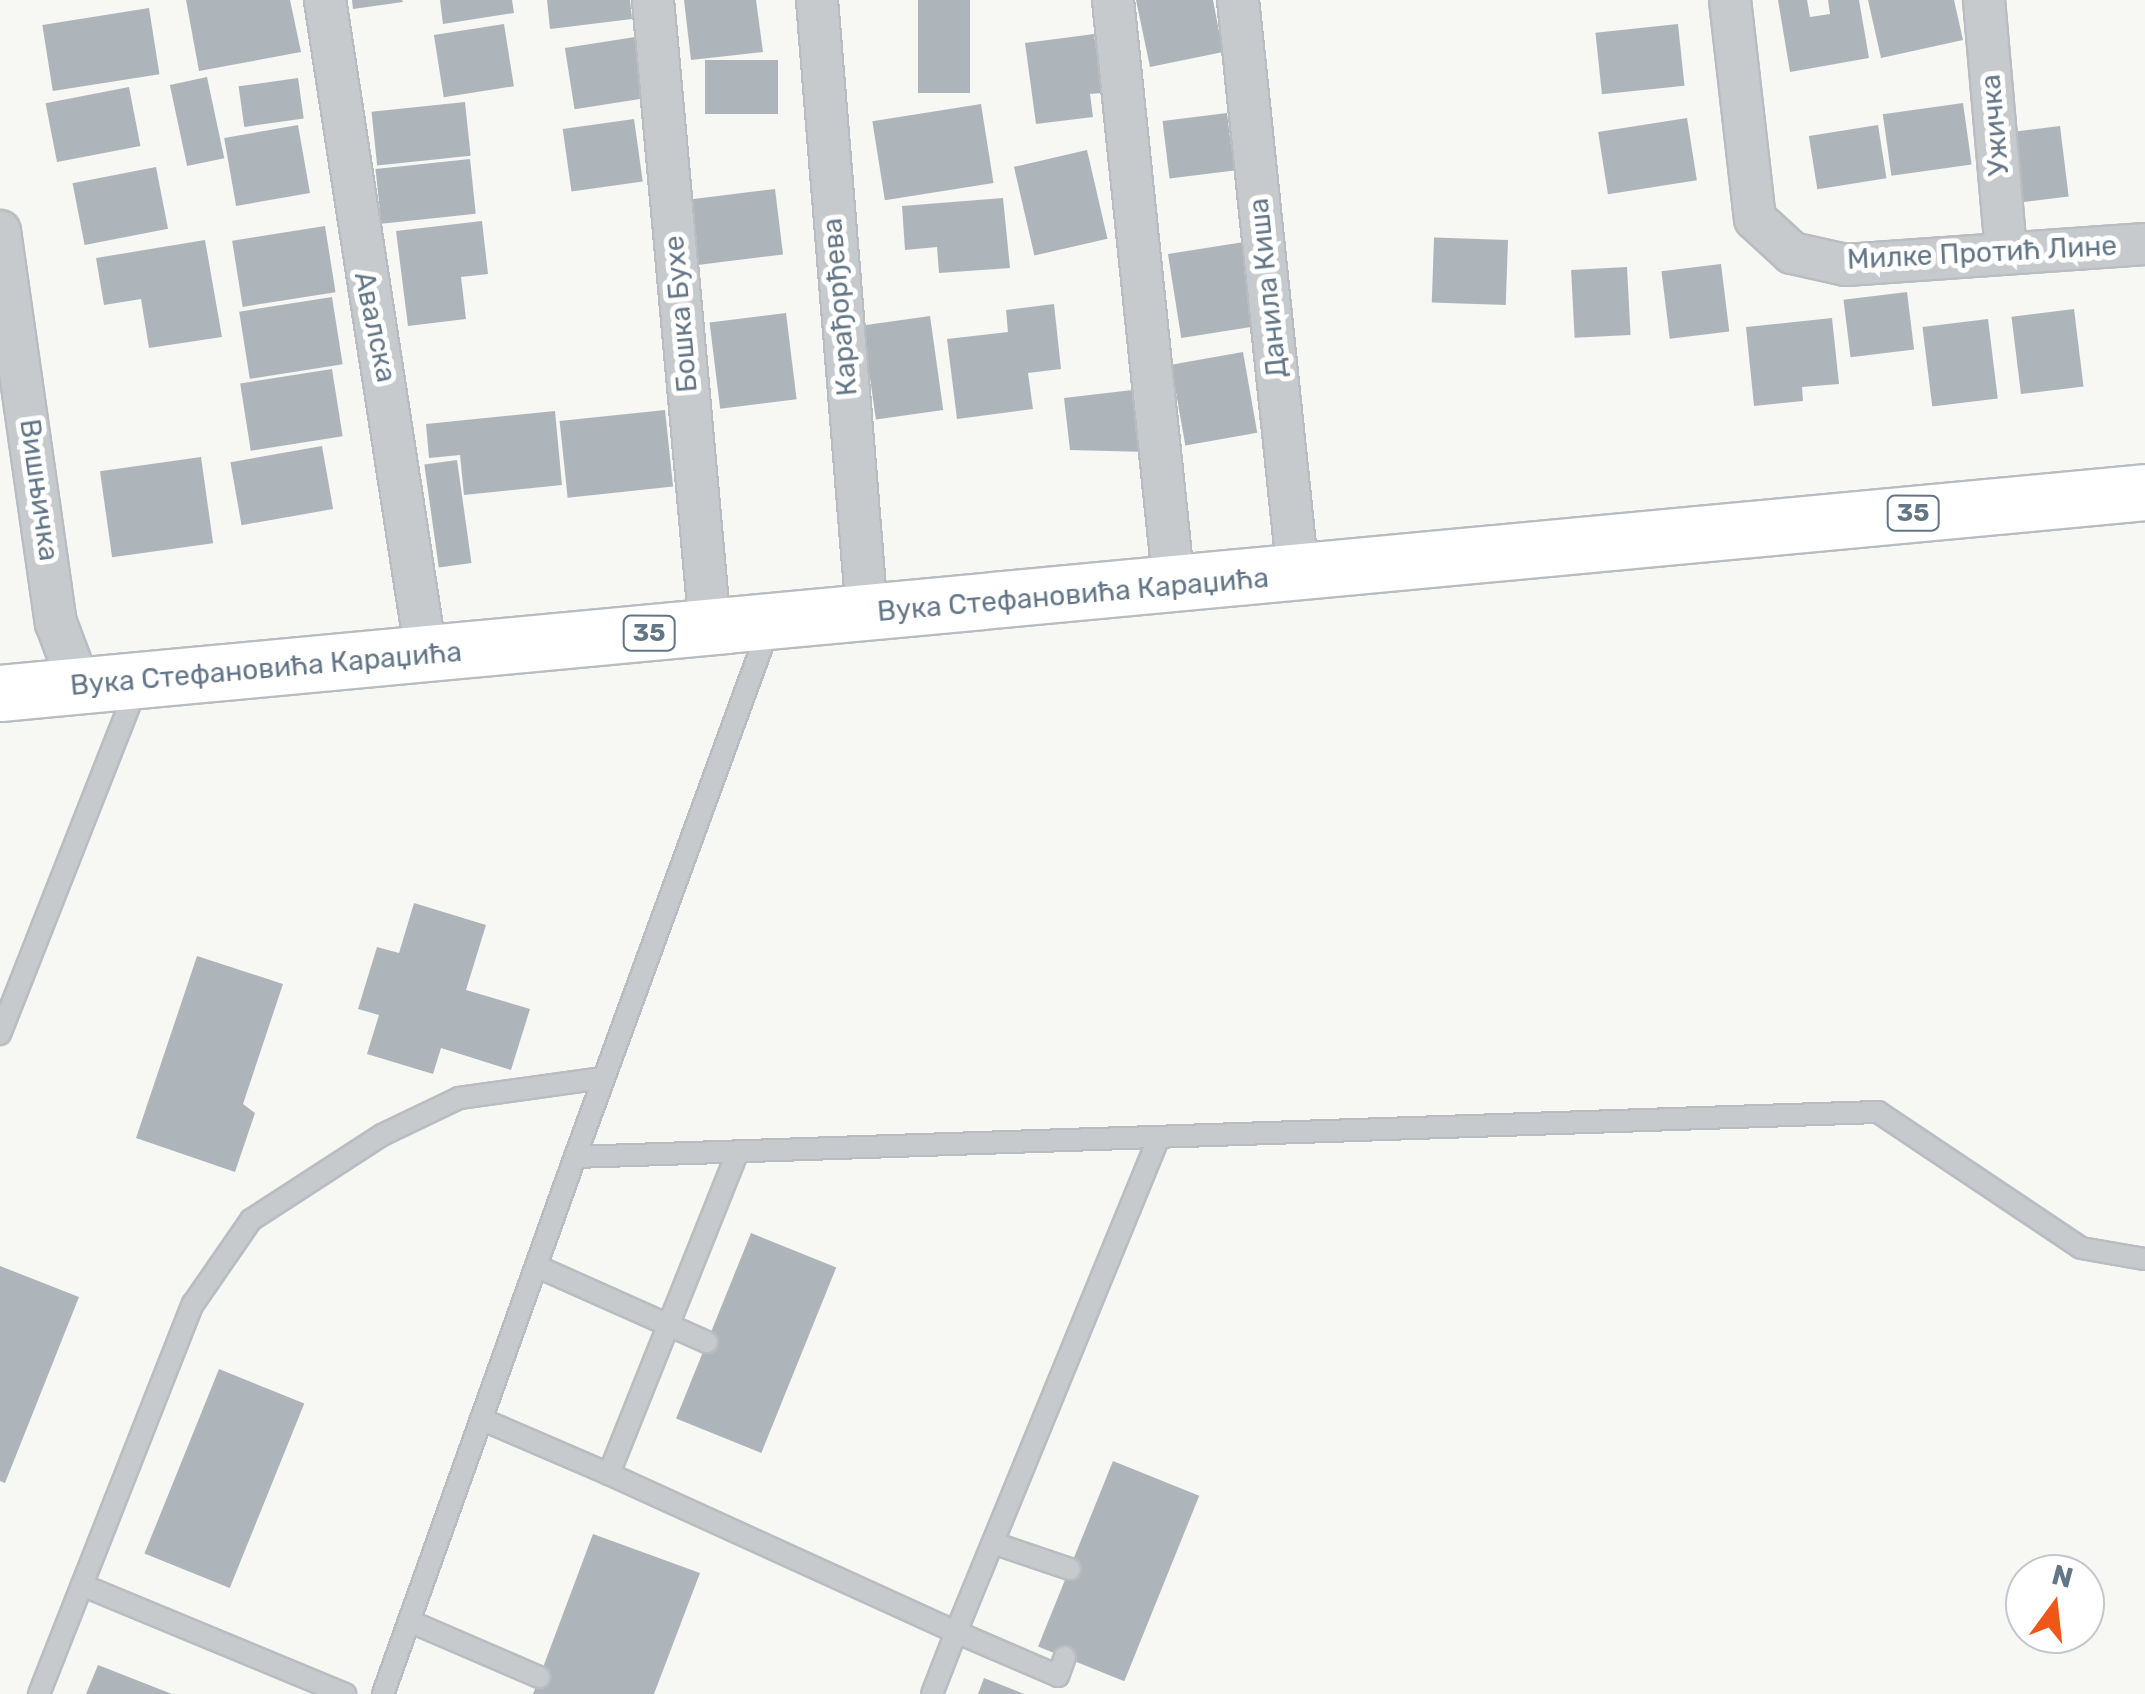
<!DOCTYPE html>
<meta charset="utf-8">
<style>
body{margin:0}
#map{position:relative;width:2145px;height:1694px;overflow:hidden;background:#f7f7f3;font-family:Rubik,sans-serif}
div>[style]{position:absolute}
.building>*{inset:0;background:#adb5bb;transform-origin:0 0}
.roads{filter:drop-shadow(2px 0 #b9bdc1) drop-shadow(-2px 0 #b9bdc1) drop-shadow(0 2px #b9bdc1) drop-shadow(0 -2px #b9bdc1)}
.service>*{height:20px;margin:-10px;padding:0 10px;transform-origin:10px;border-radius:10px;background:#c6cacd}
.minor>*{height:40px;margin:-20px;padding:0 20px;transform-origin:20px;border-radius:20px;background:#c6cacd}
.primary>*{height:55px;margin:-27.5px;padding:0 27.5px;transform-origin:27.5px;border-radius:27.5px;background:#fff}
span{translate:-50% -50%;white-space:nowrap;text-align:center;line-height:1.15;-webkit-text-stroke:10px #fff;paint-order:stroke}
.shield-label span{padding:2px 8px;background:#fff;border:2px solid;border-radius:8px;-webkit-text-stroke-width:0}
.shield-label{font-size:25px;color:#637687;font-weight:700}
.street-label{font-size:28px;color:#637687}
.north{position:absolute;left:2005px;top:1554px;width:100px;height:100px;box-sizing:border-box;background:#fff;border:2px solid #c1c8cf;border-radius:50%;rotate:15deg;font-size:28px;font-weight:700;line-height:40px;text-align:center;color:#637687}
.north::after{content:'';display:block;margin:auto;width:35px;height:45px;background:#f15619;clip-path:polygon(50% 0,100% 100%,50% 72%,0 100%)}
</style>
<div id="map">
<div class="building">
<i style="clip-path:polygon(186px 0,290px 0,301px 52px,199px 71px)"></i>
<i style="clip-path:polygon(352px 0,402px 0,403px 2px,353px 9px)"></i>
<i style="clip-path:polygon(440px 0,512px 0,514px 13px,443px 24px)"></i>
<i style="clip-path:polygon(547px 0,630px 0,632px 19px,550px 29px)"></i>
<i style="clip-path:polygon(684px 0,756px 0,763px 52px,691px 60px)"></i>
<i style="left:918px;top:0;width:52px;height:93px"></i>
<i style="clip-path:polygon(1136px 0,1213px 0,1223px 52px,1150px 67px)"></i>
<i style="clip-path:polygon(1778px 0,1807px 0,1810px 17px,1830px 14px,1828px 0,1859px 0,1869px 58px,1790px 72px)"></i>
<i style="clip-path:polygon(1868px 0,1954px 0,1963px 40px,1881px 58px)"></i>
<i style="left:149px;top:8px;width:67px;height:108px;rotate:81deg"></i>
<i style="left:504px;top:24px;width:63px;height:71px;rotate:81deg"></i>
<i style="left:1678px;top:24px;width:62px;height:83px;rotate:84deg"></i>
<i style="clip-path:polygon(1094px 34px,1102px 93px,1090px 94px,1093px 117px,1036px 124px,1025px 43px)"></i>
<i style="left:635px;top:37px;width:62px;height:71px;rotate:81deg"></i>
<i style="left:778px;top:60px;width:54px;height:73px;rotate:90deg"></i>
<i style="left:207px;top:77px;width:83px;height:38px;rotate:78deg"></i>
<i style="left:298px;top:78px;width:41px;height:60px;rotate:82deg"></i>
<i style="left:129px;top:87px;width:60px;height:85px;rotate:79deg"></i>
<i style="left:465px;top:102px;width:54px;height:94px;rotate:84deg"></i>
<i style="left:1963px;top:103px;width:62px;height:81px;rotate:82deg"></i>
<i style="left:981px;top:104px;width:80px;height:110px;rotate:81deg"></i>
<i style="left:1227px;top:113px;width:58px;height:65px;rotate:83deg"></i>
<i style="left:1687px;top:118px;width:63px;height:90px;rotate:81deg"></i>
<i style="left:634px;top:119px;width:63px;height:72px;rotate:82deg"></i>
<i style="left:298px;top:125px;width:69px;height:75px;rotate:80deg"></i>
<i style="left:1878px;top:125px;width:54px;height:70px;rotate:81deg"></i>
<i style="left:2060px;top:126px;width:71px;height:53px;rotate:83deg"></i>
<i style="left:1087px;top:150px;width:91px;height:75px;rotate:77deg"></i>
<i style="left:470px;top:159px;width:55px;height:95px;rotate:84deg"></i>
<i style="left:156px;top:167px;width:63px;height:85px;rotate:79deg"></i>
<i style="left:775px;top:189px;width:66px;height:92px;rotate:83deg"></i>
<i style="clip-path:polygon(1003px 198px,1010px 268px,939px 273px,937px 247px,905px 250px,902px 206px)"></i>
<i style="clip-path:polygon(482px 221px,488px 274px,461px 277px,466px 319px,408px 326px,396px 231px)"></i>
<i style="left:325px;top:226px;width:67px;height:94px;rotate:81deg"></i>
<i style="clip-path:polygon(205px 240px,222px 337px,149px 348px,141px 299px,104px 305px,96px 258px)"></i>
<i style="left:1508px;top:240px;width:65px;height:74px;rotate:92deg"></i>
<i style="left:1244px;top:242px;width:85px;height:77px;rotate:81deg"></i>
<i style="left:1721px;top:264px;width:68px;height:60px;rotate:83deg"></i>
<i style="left:1627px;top:267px;width:68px;height:56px;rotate:87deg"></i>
<i style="left:1907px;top:292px;width:58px;height:64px;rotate:83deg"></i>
<i style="left:332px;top:297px;width:68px;height:94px;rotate:81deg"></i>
<i style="clip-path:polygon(1054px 304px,1061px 369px,1028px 373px,1033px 409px,957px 419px,947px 339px,1008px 332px,1006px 310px)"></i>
<i style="left:2074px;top:309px;width:78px;height:63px;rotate:83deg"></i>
<i style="left:786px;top:313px;width:87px;height:77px;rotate:83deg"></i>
<i style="left:930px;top:316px;width:95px;height:68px;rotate:82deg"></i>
<i style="clip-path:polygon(1832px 318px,1839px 384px,1802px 387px,1803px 401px,1754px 406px,1746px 327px)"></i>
<i style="left:1988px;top:319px;width:80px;height:66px;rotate:83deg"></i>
<i style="left:1243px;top:352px;width:82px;height:73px;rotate:80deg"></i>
<i style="left:332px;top:369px;width:68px;height:93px;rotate:81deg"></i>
<i style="clip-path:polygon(1141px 389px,1148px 452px,1070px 450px,1064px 398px)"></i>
<i style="left:665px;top:410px;width:77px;height:106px;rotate:84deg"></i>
<i style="clip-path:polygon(555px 411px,562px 485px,464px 495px,460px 455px,429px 458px,426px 424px)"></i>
<i style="left:322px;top:446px;width:64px;height:93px;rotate:80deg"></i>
<i style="left:201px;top:457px;width:87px;height:102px;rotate:82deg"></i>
<i style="left:457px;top:460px;width:104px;height:33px;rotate:82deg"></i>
<i style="clip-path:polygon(414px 903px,486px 925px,466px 990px,530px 1009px,511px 1070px,441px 1048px,433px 1074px,367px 1054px,379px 1015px,358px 1009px,377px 947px,399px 953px)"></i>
<i style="clip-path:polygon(197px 956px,283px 984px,243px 1104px,255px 1113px,235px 1172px,136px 1138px)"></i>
<i style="left:751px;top:1233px;width:92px;height:200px;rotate:22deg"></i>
<i style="clip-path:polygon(0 1266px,79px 1297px,5px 1483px,0 1481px)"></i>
<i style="left:219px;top:1369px;width:92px;height:199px;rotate:22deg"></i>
<i style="left:1113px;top:1461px;width:93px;height:200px;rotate:22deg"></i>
<i style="clip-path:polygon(593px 1534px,700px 1573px,654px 1694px,533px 1694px)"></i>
<i style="clip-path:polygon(98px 1665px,172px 1694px,86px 1694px)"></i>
<i style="clip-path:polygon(984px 1678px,1024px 1694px,978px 1694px)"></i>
</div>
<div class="roads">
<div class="service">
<i style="left:769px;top:627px;width:564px;rotate:110.1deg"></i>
<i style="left:575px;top:1157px;width:1304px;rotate:-1.98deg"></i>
<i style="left:1878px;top:1112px;width:244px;rotate:33.8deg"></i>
<i style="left:2081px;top:1248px;width:65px;rotate:9.8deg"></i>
<i style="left:0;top:1034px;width:373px;rotate:-68.5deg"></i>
<i style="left:738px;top:1151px;width:348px;rotate:111.8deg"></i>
<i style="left:609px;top:1474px;width:381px;rotate:24.5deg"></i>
<i style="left:956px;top:1632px;width:535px;rotate:-67.7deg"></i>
<i style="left:536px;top:1266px;width:187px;rotate:24deg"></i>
<i style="left:481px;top:1419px;width:139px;rotate:23.3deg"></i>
<i style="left:993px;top:1543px;width:81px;rotate:18.7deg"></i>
<i style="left:82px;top:1585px;width:285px;rotate:22.5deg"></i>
<i style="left:409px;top:1621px;width:142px;rotate:23.3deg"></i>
<i style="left:39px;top:1694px;width:419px;rotate:-68.5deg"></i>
<i style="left:193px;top:1304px;width:102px;rotate:-55.4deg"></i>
<i style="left:251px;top:1220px;width:156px;rotate:-33deg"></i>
<i style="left:382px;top:1135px;width:85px;rotate:-25.7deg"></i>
<i style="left:459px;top:1098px;width:146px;rotate:-7.9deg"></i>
<i style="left:383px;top:1694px;width:570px;rotate:-70.33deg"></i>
<i style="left:932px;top:1694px;width:66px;rotate:-68.8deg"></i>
<i style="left:956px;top:1632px;width:111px;rotate:23.3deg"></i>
<i style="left:1058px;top:1676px;width:20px;rotate:-70deg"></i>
</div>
<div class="minor">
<i style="left:325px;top:0;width:662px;rotate:81.22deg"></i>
<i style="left:653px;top:0;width:630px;rotate:84.81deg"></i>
<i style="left:817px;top:0;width:616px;rotate:85.34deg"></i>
<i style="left:1113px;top:0;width:589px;rotate:84.06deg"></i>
<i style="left:1238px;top:0;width:578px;rotate:84.04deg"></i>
<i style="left:1730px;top:0;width:220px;rotate:83.5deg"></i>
<i style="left:1755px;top:219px;width:50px;rotate:42.6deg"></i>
<i style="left:1792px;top:253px;width:55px;rotate:12.5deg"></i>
<i style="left:1846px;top:265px;width:300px;rotate:-4deg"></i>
<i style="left:1984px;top:0;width:251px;rotate:85deg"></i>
<i style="left:0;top:231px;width:396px;rotate:81.9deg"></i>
<i style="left:56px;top:623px;width:68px;rotate:69.4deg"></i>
</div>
<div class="primary">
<i style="left:0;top:693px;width:2154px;rotate:-5.35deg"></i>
</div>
</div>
<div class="shield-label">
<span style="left:1913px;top:513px">35</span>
<span style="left:649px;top:633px">35</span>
</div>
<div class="street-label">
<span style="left:1995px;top:125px;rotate:-95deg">Ужичка</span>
<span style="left:1982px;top:253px;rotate:-3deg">Милке Протић Лине</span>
<span style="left:1268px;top:288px;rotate:-96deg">Данила Киша</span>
<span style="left:840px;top:307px;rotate:-95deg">Карађорђева</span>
<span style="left:681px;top:314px;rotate:-95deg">Бошка Бухе</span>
<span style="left:375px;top:327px;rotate:78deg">Авалска</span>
<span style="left:39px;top:490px;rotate:82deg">Вишњичка</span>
<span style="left:1073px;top:595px;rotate:-5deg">Вука Стефановића Караџића</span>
<span style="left:266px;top:669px;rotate:-5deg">Вука Стефановића Караџића</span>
</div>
<div class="north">N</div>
</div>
